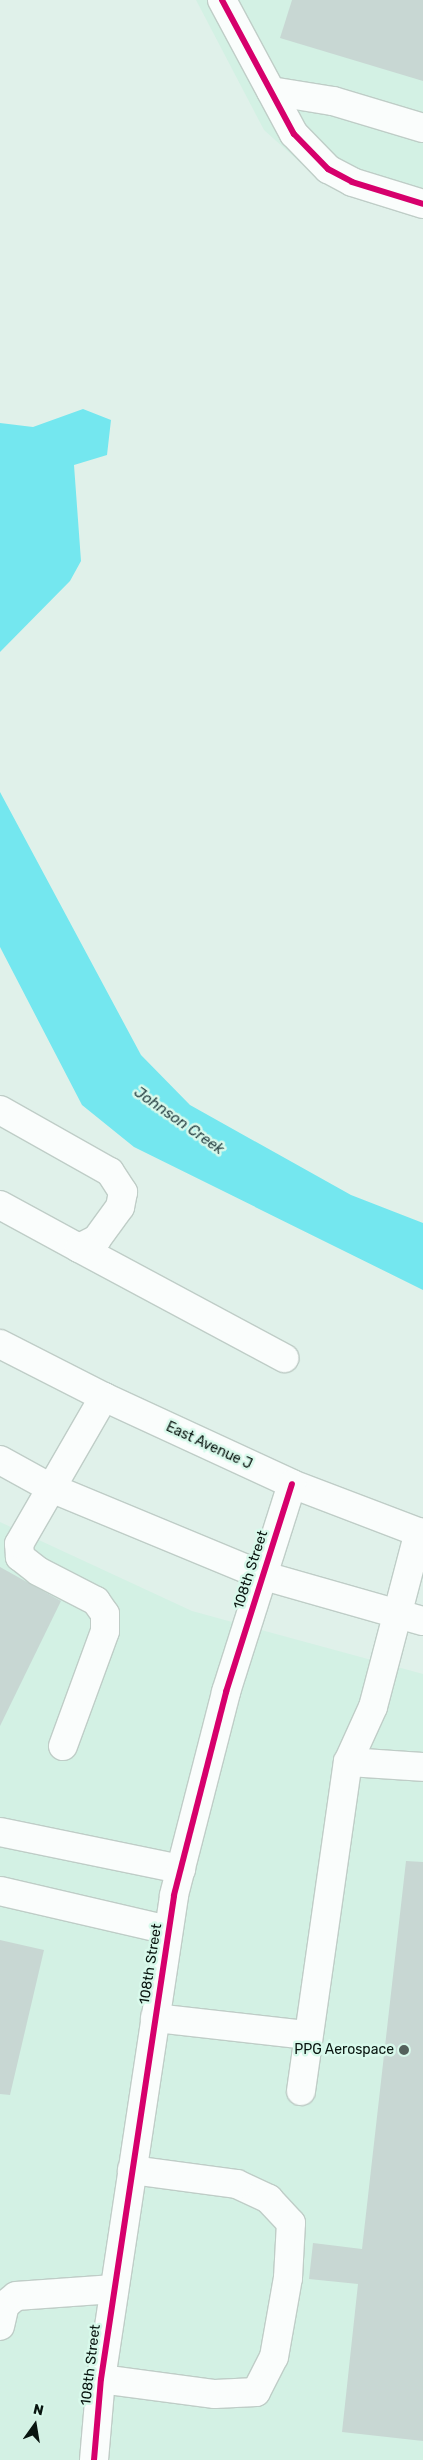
<!DOCTYPE html>
<style>
body{margin:0}
#map{position:relative;width:423px;height:2460px;overflow:hidden;background:#e0f1ea;font-family:Rubik,sans-serif}
div>[style]{position:absolute}
.built>*{inset:0;background:#d3f1e4}
.water>*{inset:0;background:#74e7ef}
.building>*{inset:0;background:#c8d7d3}
.roads{filter:drop-shadow(1px 0 #bfcdc7) drop-shadow(-1px 0 #bfcdc7) drop-shadow(0 1px #bfcdc7) drop-shadow(0 -1px #bfcdc7)}
.minor>*{height:28px;margin:-14px;padding:0 14px;transform-origin:14px;border-radius:14px;background:#fafdfc}
.cycleway>*{height:6px;margin:-3px;padding:0 3px;transform-origin:3px;border-radius:3px;background:#d6006c}
.dots>*{width:14px;height:14px;translate:-50% -50%;box-sizing:border-box;border:2px solid #d8f9eb;border-radius:50%}
span{translate:-50% -50%;white-space:nowrap;text-align:center;line-height:1.15;-webkit-text-stroke:5px #d8f9eb;paint-order:stroke}
.street-label{font-size:14px;color:#08140f}
.poi-label{font-size:14px;color:#08140f}
.right{translate:-100% -50%;text-align:right}
.water-label{font-size:15px;color:#284144;font-style:italic}
.north{position:absolute;left:10px;top:2400px;width:50px;height:50px;-webkit-text-stroke:4px #d8f9eb;paint-order:stroke;rotate:13deg;font-size:14px;font-weight:700;line-height:20px;text-align:center;color:#08140f}
.north::after{content:'';display:block;margin:auto;width:18px;height:22px;background:#08140f;clip-path:polygon(50% 0,100% 100%,50% 72%,0 100%)}
</style>
<div id="map">
<div class="built">
<i style="clip-path:polygon(196px 0,423px 0,423px 214px,323px 183px,264px 130px)"></i>
<i style="clip-path:polygon(0 1522px,192px 1611px,423px 1674px,423px 2460px,0 2460px)"></i>
</div>
<div class="water">
<i style="clip-path:polygon(83px 409px,111px 420px,107px 455px,74px 465px,81px 561px,70px 581px,0 652px,0 423px,33px 427px)"></i>
<i style="clip-path:polygon(0 792px,141px 1055px,190px 1105px,351px 1195px,423px 1223px,423px 1290px,134px 1147px,82px 1105px,0 947px)"></i>
</div>
<div class="building">
<i style="clip-path:polygon(292px 0,423px 0,423px 81px,280px 38px)"></i>
<i style="clip-path:polygon(0 1567px,61px 1601px,0 1726px)"></i>
<i style="clip-path:polygon(406px 1861px,423px 1862px,423px 2441px,342px 2432px,358px 2284px,309px 2279px,313px 2243px,362px 2249px)"></i>
<i style="clip-path:polygon(0 1940px,44px 1950px,10px 2095px,0 2094px)"></i>
</div>
<div class="roads">
<div class="minor">
<i style="left:222px;top:0;width:152px;rotate:61.8deg"></i>
<i style="left:294px;top:134px;width:49px;rotate:45.8deg"></i>
<i style="left:328px;top:169px;width:27px;rotate:28deg"></i>
<i style="left:352px;top:182px;width:74px;rotate:17.2deg"></i>
<i style="left:271px;top:91px;width:63px;rotate:9.2deg"></i>
<i style="left:333px;top:101px;width:94px;rotate:16.7deg"></i>
<i style="left:0;top:1110px;width:126px;rotate:29.4deg"></i>
<i style="left:110px;top:1172px;width:24px;rotate:57deg"></i>
<i style="left:123px;top:1192px;width:15px;rotate:101deg"></i>
<i style="left:120px;top:1207px;width:39px;rotate:126deg"></i>
<i style="left:97px;top:1239px;width:20px;rotate:153deg"></i>
<i style="left:79px;top:1248px;width:90px;rotate:-151.4deg"></i>
<i style="left:79px;top:1248px;width:233px;rotate:28.2deg"></i>
<i style="left:0;top:1344px;width:117px;rotate:27deg"></i>
<i style="left:104px;top:1397px;width:207px;rotate:24.8deg"></i>
<i style="left:292px;top:1484px;width:140px;rotate:20.9deg"></i>
<i style="left:0;top:1460px;width:58px;rotate:28.8deg"></i>
<i style="left:51px;top:1488px;width:227px;rotate:22.5deg"></i>
<i style="left:261px;top:1575px;width:168px;rotate:15.9deg"></i>
<i style="left:63px;top:1746px;width:122px;rotate:-69.9deg"></i>
<i style="left:105px;top:1631px;width:17px;rotate:-90deg"></i>
<i style="left:105px;top:1614px;width:16px;rotate:-125deg"></i>
<i style="left:96px;top:1601px;width:65px;rotate:-152.7deg"></i>
<i style="left:38px;top:1571px;width:23px;rotate:-142deg"></i>
<i style="left:20px;top:1557px;width:13px;rotate:-94deg"></i>
<i style="left:19px;top:1544px;width:170px;rotate:-60deg"></i>
<i style="left:348px;top:1762px;width:75px;rotate:3.8deg"></i>
<i style="left:0;top:1832px;width:185px;rotate:11.6deg"></i>
<i style="left:0;top:1891px;width:172px;rotate:13.1deg"></i>
<i style="left:155px;top:2018px;width:153px;rotate:6.4deg"></i>
<i style="left:301px;top:2091px;width:332px;rotate:-81.9deg"></i>
<i style="left:348px;top:1762px;width:60px;rotate:-65.6deg"></i>
<i style="left:373px;top:1707px;width:181px;rotate:-75.3deg"></i>
<i style="left:0;top:2326px;width:22px;rotate:-77deg"></i>
<i style="left:5px;top:2305px;width:14px;rotate:-39deg"></i>
<i style="left:16px;top:2296px;width:98px;rotate:-4.1deg"></i>
<i style="left:101px;top:2379px;width:115px;rotate:7.5deg"></i>
<i style="left:215px;top:2394px;width:41px;rotate:-2.8deg"></i>
<i style="left:256px;top:2392px;width:39px;rotate:-63deg"></i>
<i style="left:274px;top:2357px;width:80px;rotate:-80deg"></i>
<i style="left:288px;top:2278px;width:55px;rotate:-86.9deg"></i>
<i style="left:291px;top:2223px;width:33px;rotate:-133deg"></i>
<i style="left:269px;top:2199px;width:35px;rotate:-155deg"></i>
<i style="left:237px;top:2184px;width:106px;rotate:-172.4deg"></i>
<i style="left:94px;top:2460px;width:81px;rotate:-85.1deg"></i>
<i style="left:101px;top:2379px;width:489px;rotate:-81.4deg"></i>
<i style="left:174px;top:1895px;width:210px;rotate:-75.6deg"></i>
<i style="left:226px;top:1692px;width:218px;rotate:-72.4deg"></i>
</div>
</div>
<div class="cycleway">
<i style="left:222px;top:0;width:152px;rotate:61.8deg"></i>
<i style="left:294px;top:134px;width:49px;rotate:45.8deg"></i>
<i style="left:328px;top:169px;width:27px;rotate:28deg"></i>
<i style="left:352px;top:182px;width:74px;rotate:17.2deg"></i>
<i style="left:94px;top:2460px;width:81px;rotate:-85.1deg"></i>
<i style="left:101px;top:2379px;width:489px;rotate:-81.4deg"></i>
<i style="left:174px;top:1895px;width:210px;rotate:-75.6deg"></i>
<i style="left:226px;top:1692px;width:218px;rotate:-72.4deg"></i>
</div>
<div class="dots">
<i style="left:404px;top:2050px;background:#54615c"></i>
</div>
<div class="street-label">
<span style="left:209px;top:1446px;rotate:25deg">East Avenue J</span>
<span style="left:251px;top:1570px;rotate:-72deg">108th Street</span>
<span style="left:151px;top:1964px;rotate:-81deg">108th Street</span>
<span style="left:91px;top:2365px;rotate:-83deg">108th Street</span>
</div>
<div class="poi-label">
<span class="right" style="left:394px;top:2050px">PPG Aerospace</span>
</div>
<div class="water-label">
<span style="left:179px;top:1121px;rotate:35deg">Johnson Creek</span>
</div>
<div class="north">N</div>
</div>
